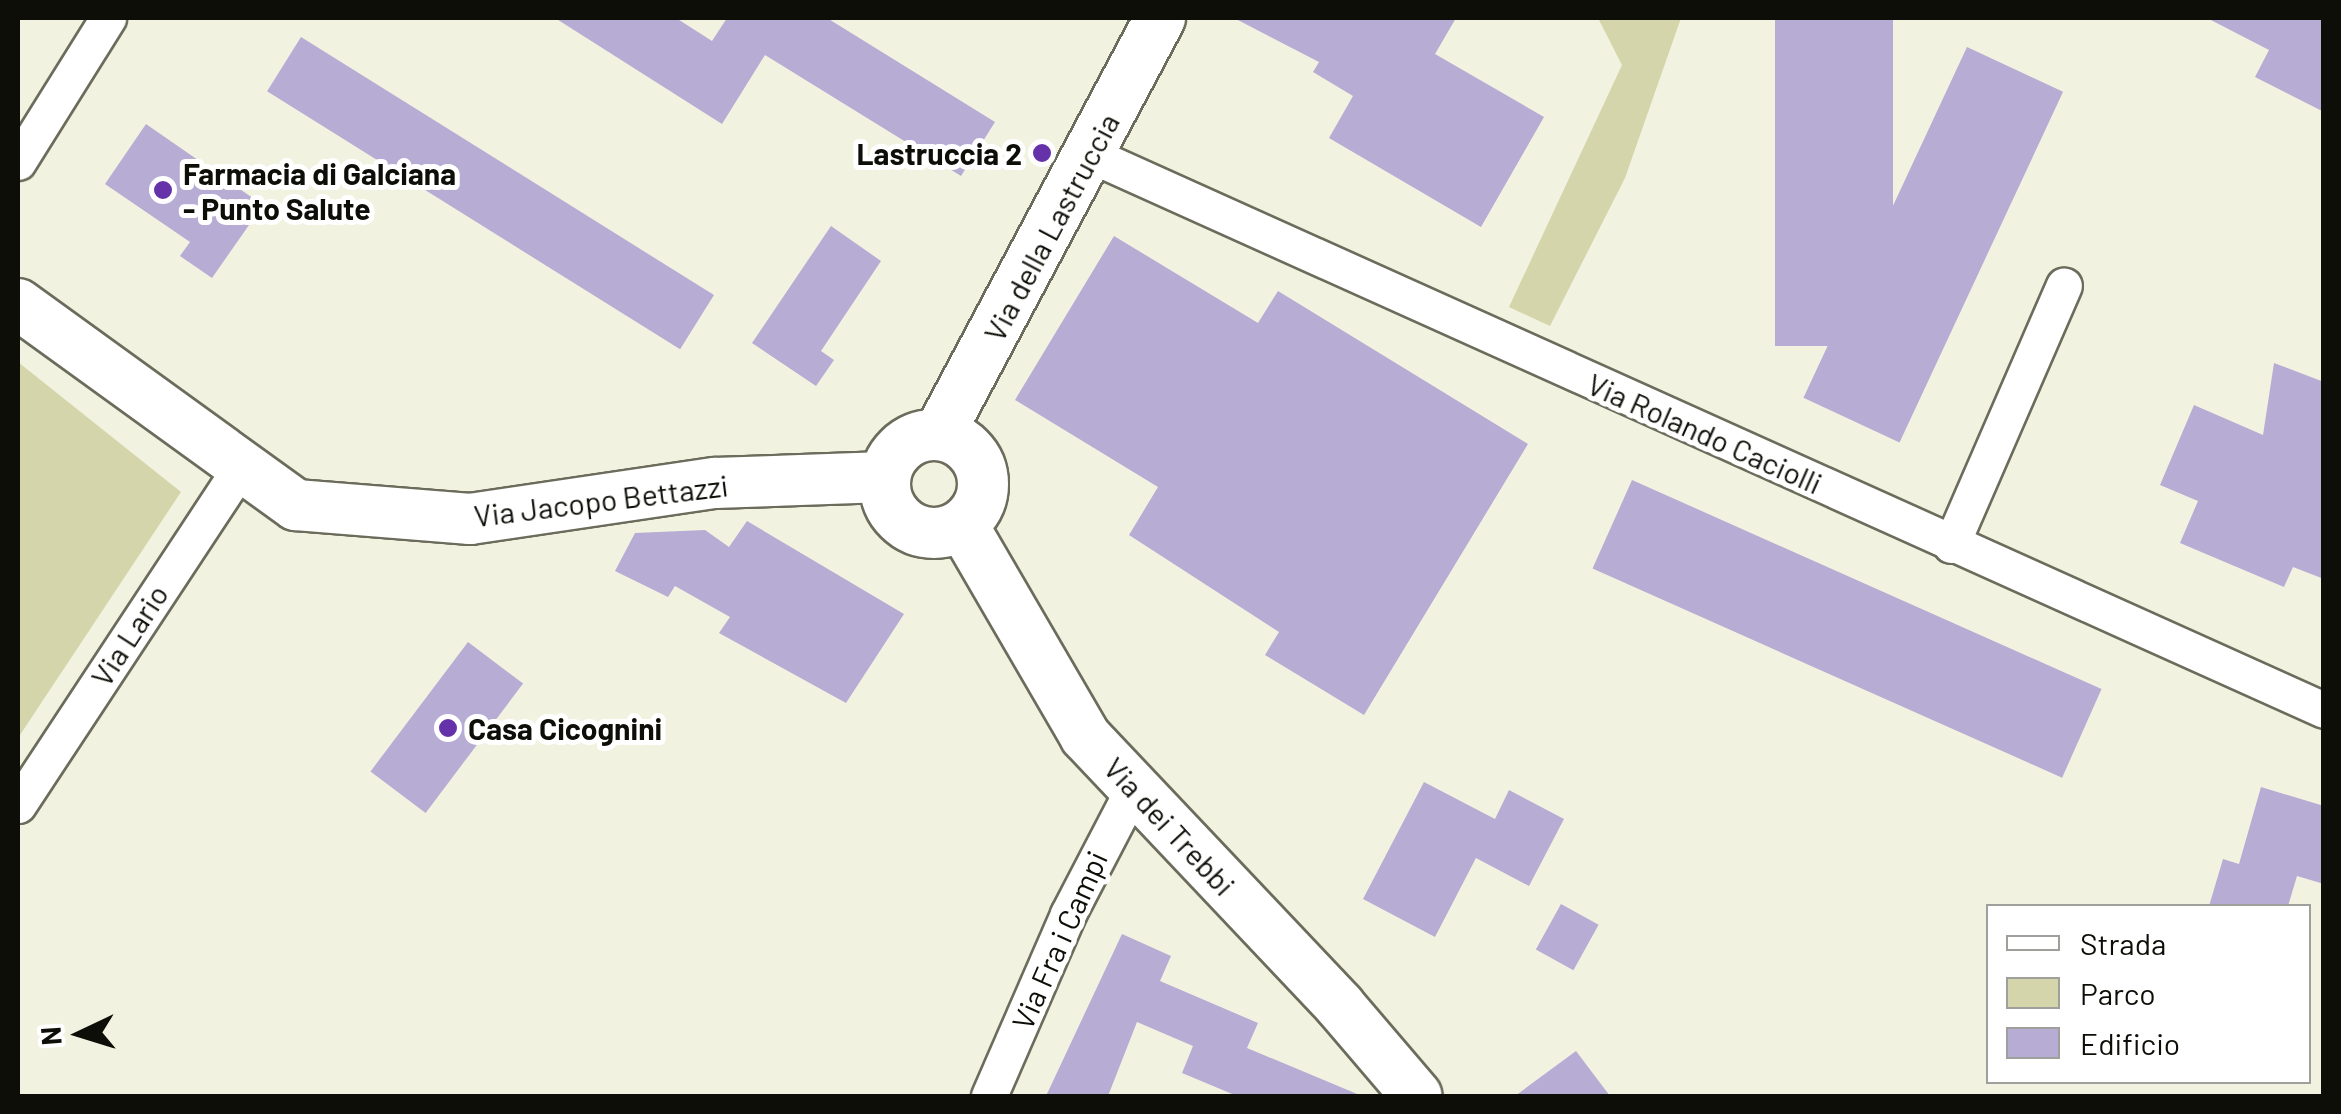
<!DOCTYPE html>
<style>
body{margin:0}
#map{position:relative;width:2341px;height:1114px;overflow:hidden;background:#f2f2e0;font-family:Barlow,sans-serif}
div>[style]{position:absolute}
.green>*{inset:0;background:#d5d5ab}
.building>*{inset:0;background:#b7acd4;transform-origin:0 0}
.roads{filter:drop-shadow(2px 0 #6c6c5c) drop-shadow(-2px 0 #6c6c5c) drop-shadow(0 2px #6c6c5c) drop-shadow(0 -2px #6c6c5c)}
.street>*{height:35px;margin:-17.5px;padding:0 17.5px;transform-origin:17.5px;border-radius:17.5px;background:#fff}
.secondary>*{height:50px;margin:-25px;padding:0 25px;transform-origin:25px;border-radius:25px;background:#fff}
.secondary>.ring{margin:-25px;padding:0;box-sizing:content-box;background:none;border:50px solid #fff;border-radius:50%}
.dots>*{width:28px;height:28px;translate:-50% -50%;box-sizing:border-box;border:5px solid #fff;border-radius:50%}
span{translate:-50% -50%;white-space:nowrap;text-align:center;line-height:1.15;-webkit-text-stroke:10px #fff;paint-order:stroke}
.poi-label{font-size:30px;color:#0e0e08;font-weight:700}
.right{translate:-100% -50%;text-align:right}
.left{translate:0 -50%;text-align:left}
.street-label{font-size:30px;color:#0e0e08}
.frame{position:absolute;inset:0;border:20px solid #0e0e08;pointer-events:none}
.legend{position:absolute;left:1986px;top:904px;width:325px;height:180px;box-sizing:border-box;background:#fff;border:2px solid #9f9f9c;margin:0;padding:12px 18px;list-style:none;font-size:30px;color:#0e0e08}
.legend li{display:flex;align-items:center;gap:20px;height:50px}
.legend b{width:50px;border:2px solid #9f9f9c}
.north{position:absolute;left:30px;top:984px;width:100px;height:100px;-webkit-text-stroke:8px #fff;paint-order:stroke;rotate:266deg;font-size:28px;font-weight:700;line-height:40px;text-align:center;color:#0e0e08}
.north::after{content:'';display:block;margin:auto;width:35px;height:45px;background:#0e0e08;clip-path:polygon(50% 0,100% 100%,50% 72%,0 100%)}
</style>
<div id="map">
<div class="green">
<i style="clip-path:polygon(1598px 18px,1681px 18px,1625px 178px,1550px 326px,1509px 307px,1622px 65px)"></i>
<i style="clip-path:polygon(18px 362px,181px 492px,18px 738px)"></i>
</div>
<div class="building">
<i style="clip-path:polygon(555px 18px,676px 18px,712px 41px,727px 18px,827px 18px,995px 122px,961px 176px,765px 55px,722px 124px)"></i>
<i style="clip-path:polygon(1234px 18px,1456px 18px,1435px 54px,1544px 117px,1481px 227px,1329px 138px,1353px 96px,1313px 72px,1319px 62px)"></i>
<i style="left:1775px;top:18px;width:118px;height:328px"></i>
<i style="clip-path:polygon(2207px 18px,2324px 18px,2324px 112px,2255px 77px,2269px 50px)"></i>
<i style="left:301px;top:37px;width:487px;height:64px;rotate:32deg"></i>
<i style="left:1967px;top:47px;width:106px;height:387px;rotate:25deg"></i>
<i style="clip-path:polygon(146px 124px,263px 205px,212px 278px,180px 256px,190px 242px,105px 184px)"></i>
<i style="clip-path:polygon(831px 226px,881px 261px,821px 351px,834px 360px,816px 386px,752px 343px)"></i>
<i style="clip-path:polygon(1114px 236px,1258px 323px,1278px 291px,1528px 444px,1364px 715px,1265px 655px,1279px 632px,1129px 535px,1158px 487px,1015px 400px)"></i>
<i style="clip-path:polygon(2274px 363px,2324px 382px,2324px 579px,2293px 567px,2284px 587px,2180px 543px,2198px 501px,2160px 485px,2194px 405px,2263px 435px)"></i>
<i style="left:1632px;top:480px;width:514px;height:97px;rotate:24deg"></i>
<i style="clip-path:polygon(747px 521px,904px 614px,846px 703px,719px 633px,730px 617px,675px 586px,668px 597px,615px 571px,635px 533px,705px 530px,729px 547px)"></i>
<i style="left:468px;top:642px;width:69px;height:162px;rotate:37deg"></i>
<i style="clip-path:polygon(1424px 782px,1495px 819px,1509px 790px,1564px 819px,1529px 886px,1476px 858px,1435px 937px,1363px 899px)"></i>
<i style="clip-path:polygon(2261px 787px,2324px 806px,2324px 884px,2297px 876px,2288px 906px,2209px 906px,2223px 859px,2239px 864px)"></i>
<i style="left:1561px;top:904px;width:43px;height:52px;rotate:29deg"></i>
<i style="clip-path:polygon(1122px 934px,1171px 956px,1160px 981px,1258px 1023px,1247px 1048px,1362px 1096px,1237px 1096px,1182px 1073px,1193px 1046px,1137px 1022px,1108px 1096px,1046px 1096px)"></i>
<i style="clip-path:polygon(1576px 1051px,1610px 1096px,1515px 1096px)"></i>
</div>
<div class="roads">
<div class="street">
<i style="left:1089px;top:154px;width:1354px;rotate:24.24deg"></i>
<i style="left:18px;top:162px;width:170px;rotate:-58deg"></i>
<i style="left:1951px;top:545px;width:283px;rotate:-66.5deg"></i>
<i style="left:18px;top:805px;width:407px;rotate:-56.6deg"></i>
<i style="left:989px;top:1096px;width:198px;rotate:-66.5deg"></i>
<i style="left:1068px;top:914px;width:143px;rotate:-62.5deg"></i>
</div>
<div class="secondary">
<i style="left:18px;top:304px;width:343px;rotate:35.9deg"></i>
<i style="left:296px;top:505px;width:175px;rotate:4.6deg"></i>
<i style="left:470px;top:519px;width:248px;rotate:-8.4deg"></i>
<i style="left:715px;top:483px;width:170px;rotate:-2deg"></i>
<i style="left:939px;top:434px;width:471px;rotate:-62deg"></i>
<i class="ring" style="left:885px;top:435px;width:48px;height:48px"></i>
<i style="left:963px;top:526px;width:243px;rotate:59.8deg"></i>
<i style="left:1085px;top:736px;width:371px;rotate:46.6deg"></i>
<i style="left:1340px;top:1006px;width:118px;rotate:49.5deg"></i>
</div>
</div>
<div class="dots">
<i style="left:1042px;top:153px;background:#6532a9"></i>
<i style="left:163px;top:190px;background:#6532a9"></i>
<i style="left:448px;top:728px;background:#6532a9"></i>
</div>
<div class="poi-label">
<span class="right" style="left:1022px;top:153px">Lastruccia 2</span>
<span class="left" style="left:183px;top:190px">Farmacia di Galciana<br>- Punto Salute</span>
<span class="left" style="left:468px;top:728px">Casa Cicognini</span>
</div>
<div class="street-label">
<span style="left:1051px;top:227px;rotate:-62deg">Via della Lastruccia</span>
<span style="left:1705px;top:433px;rotate:24deg">Via Rolando Caciolli</span>
<span style="left:601px;top:500px;rotate:-7deg">Via Jacopo Bettazzi</span>
<span style="left:129px;top:635px;rotate:-57deg">Via Lario</span>
<span style="left:1170px;top:826px;rotate:47deg">Via dei Trebbi</span>
<span style="left:1059px;top:940px;rotate:-66deg">Via Fra i Campi</span>
</div>
<div class="frame"></div>
<ul class="legend">
<li><b style="height:12px;background:#fff"></b>Strada</li>
<li><b style="height:28px;background:#d5d5ab"></b>Parco</li>
<li><b style="height:28px;background:#b7acd4"></b>Edificio</li>
</ul>
<div class="north">N</div>
</div>
